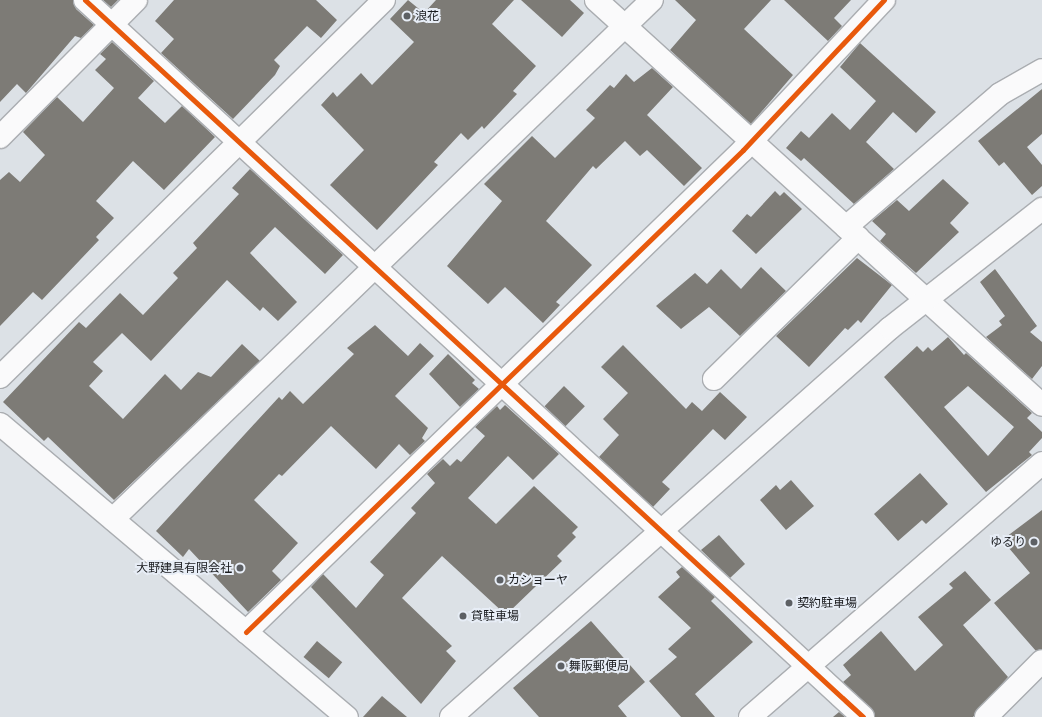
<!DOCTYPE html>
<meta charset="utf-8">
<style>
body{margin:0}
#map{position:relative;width:1042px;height:717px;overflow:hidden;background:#dce1e6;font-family:"Exo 2","Noto Sans JP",sans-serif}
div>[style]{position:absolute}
.building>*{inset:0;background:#7d7b76;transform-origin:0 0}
.roads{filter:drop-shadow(1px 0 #aaadb1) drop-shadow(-1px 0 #aaadb1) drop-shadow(0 1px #aaadb1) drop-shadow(0 -1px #aaadb1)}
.minor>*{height:22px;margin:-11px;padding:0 11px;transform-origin:11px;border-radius:11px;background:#fafafb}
.tertiary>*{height:22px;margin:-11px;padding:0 11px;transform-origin:11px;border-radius:11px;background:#fafafb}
.cycleway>*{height:5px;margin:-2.5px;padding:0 2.5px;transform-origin:2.5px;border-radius:2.5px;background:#e8590c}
.dots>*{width:11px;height:11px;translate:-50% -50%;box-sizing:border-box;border:2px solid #e7edf6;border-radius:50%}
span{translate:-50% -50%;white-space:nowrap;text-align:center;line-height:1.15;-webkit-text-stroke:4px #e7edf6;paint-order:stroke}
.poi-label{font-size:12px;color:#191b1e}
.left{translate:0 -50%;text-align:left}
.right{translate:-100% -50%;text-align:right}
</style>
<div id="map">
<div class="building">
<i style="clip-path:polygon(0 0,73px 0,76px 9px,94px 25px,81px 38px,75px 36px,26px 93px,17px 84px,0 102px)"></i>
<i style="clip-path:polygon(103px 0,118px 0,111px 7px)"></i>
<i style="clip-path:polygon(174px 0,316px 0,337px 20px,321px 38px,307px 26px,274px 60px,280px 66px,275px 75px,233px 119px,161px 53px,174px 39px,155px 21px)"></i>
<i style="clip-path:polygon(408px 0,424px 13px,436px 0,514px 0,492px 24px,536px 66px,513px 91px,517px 94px,484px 129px,482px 126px,468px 140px,461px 133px,434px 162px,438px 165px,377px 230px,330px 185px,364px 150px,321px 105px,333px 92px,337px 97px,361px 73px,372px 85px,414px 42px,390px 19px)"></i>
<i style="clip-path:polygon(521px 0,570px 0,584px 13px,562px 37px)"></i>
<i style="clip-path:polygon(675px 0,771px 0,744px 29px,793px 75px,751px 124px,670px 50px,696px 20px)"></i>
<i style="clip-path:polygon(784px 0,851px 0,834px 18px,842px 26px,828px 41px)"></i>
<i style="clip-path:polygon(112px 42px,154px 81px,138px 98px,165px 123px,182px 106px,215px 137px,164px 190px,133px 161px,96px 201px,114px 218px,96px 237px,99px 240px,42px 300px,33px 292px,0 326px,0 180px,9px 172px,20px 182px,45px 155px,23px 132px,57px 97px,83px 122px,114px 88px,95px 70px,106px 59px,100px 54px)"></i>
<i style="clip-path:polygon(860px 43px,936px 112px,916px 133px,893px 112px,866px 142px,894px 169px,854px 204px,804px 158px,801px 161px,786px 148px,801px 131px,809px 138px,832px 113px,850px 130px,876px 101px,840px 67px)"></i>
<i style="clip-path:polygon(652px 68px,673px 87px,647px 115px,702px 168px,684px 186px,647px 150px,640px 156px,625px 141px,596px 169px,593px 166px,546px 221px,592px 265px,556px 302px,560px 305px,543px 323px,505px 287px,488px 304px,447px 266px,502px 201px,484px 184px,532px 136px,555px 158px,595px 118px,586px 110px,610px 85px,614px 88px,626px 74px,634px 82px)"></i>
<i style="clip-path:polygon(1042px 89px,1042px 134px,1027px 147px,1042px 165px,1042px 186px,1032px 195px,1004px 162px,999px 166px,978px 141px)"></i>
<i style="clip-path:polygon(250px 169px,343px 255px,325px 274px,275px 227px,250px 253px,297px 302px,278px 321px,263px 307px,260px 311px,227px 280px,151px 361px,122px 333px,93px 362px,103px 371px,89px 386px,123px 419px,165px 374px,181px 390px,198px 372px,211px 377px,242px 344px,260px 361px,114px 500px,48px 437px,44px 441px,3px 402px,79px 322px,86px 328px,120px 293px,143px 315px,178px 278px,173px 273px,197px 248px,193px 243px,239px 194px,232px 188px)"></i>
<i style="clip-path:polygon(943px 179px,969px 203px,950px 223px,959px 232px,916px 273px,880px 241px,886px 234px,872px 221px,897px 200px,909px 211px)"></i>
<i style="clip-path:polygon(775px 191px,780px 196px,784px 192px,802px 209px,756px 254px,732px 231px,747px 214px,751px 217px)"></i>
<i style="clip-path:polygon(857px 258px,892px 285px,861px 323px,858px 320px,848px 330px,845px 328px,809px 367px,776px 336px)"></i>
<i style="clip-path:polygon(761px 267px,786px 291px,740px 336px,709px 307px,681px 329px,656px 306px,695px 273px,707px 284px,721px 269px,741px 289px)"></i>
<i style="clip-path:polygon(995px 269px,1037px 326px,1030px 332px,1042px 342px,1042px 366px,1032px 379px,986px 337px,1002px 325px,999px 321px,1005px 316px,980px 282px)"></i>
<i style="clip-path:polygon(375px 325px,408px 356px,420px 343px,434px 356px,395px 396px,428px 428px,422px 438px,425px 441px,410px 455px,399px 444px,376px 469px,331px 426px,282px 476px,279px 474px,254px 500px,298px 543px,272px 571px,281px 580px,248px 612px,189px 549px,183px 557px,156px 531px,279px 397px,282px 400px,290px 391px,303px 404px,354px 354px,347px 348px)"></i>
<i style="clip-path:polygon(evenodd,948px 337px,964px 355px,966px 353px,1032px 413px,1027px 418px,1042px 432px,1042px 438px,1029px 452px,1032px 455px,986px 492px,884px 377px,917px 346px,923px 352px,928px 347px,932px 351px,948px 337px,968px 386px,1014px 427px,988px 456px,944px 407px,968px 386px)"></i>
<i style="clip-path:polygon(623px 345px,686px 409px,692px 402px,702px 411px,720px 392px,747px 417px,725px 440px,713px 429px,662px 482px,670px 489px,653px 507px,599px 457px,619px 435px,603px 419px,628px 393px,601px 367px)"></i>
<i style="clip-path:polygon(448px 354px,475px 380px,472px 383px,479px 389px,460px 407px,429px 374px)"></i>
<i style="left:564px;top:386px;width:29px;height:28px;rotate:44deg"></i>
<i style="clip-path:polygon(505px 405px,559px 454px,533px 480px,508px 456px,468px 498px,496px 524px,534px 486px,578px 527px,572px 533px,576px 537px,557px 556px,562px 561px,506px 615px,442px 556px,402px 598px,452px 646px,446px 651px,456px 661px,421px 704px,311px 587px,323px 574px,356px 608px,384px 575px,370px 562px,416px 513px,411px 508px,435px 483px,427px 474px,443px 459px,450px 466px,457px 459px,461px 462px,485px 436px,475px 427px,497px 406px,500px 410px)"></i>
<i style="clip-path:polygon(920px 473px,948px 504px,926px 524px,922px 520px,898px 541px,874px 514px)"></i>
<i style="clip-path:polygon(791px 480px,814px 506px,786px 530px,760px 500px,776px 485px,780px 490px)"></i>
<i style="clip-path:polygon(1042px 510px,1042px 649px,1036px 651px,994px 603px,1030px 573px,1002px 540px)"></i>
<i style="clip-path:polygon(719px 535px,745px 564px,730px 578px,701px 550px)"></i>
<i style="clip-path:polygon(682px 567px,715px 597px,711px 601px,753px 642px,695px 694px,715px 717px,681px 717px,649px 681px,677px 657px,668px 649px,691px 628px,658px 597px,680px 577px,676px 572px)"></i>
<i style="clip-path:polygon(965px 571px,991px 600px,963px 625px,1008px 677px,973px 717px,875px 717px,871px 708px,843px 682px,851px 675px,843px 665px,881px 631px,915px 671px,943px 645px,918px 617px,953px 588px,949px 584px)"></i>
<i style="clip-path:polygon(591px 621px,645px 682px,618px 706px,627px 717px,539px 717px,513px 688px)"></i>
<i style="left:317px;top:641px;width:33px;height:21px;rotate:40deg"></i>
<i style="clip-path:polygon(382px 696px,407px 717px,363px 717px)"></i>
<i style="clip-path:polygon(839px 712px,845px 717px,833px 717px)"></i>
</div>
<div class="roads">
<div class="minor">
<i style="left:85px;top:0;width:1058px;rotate:42.66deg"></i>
<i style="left:596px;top:0;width:602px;rotate:42.24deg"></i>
<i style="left:0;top:137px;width:193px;rotate:-45.2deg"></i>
<i style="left:846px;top:227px;width:203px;rotate:-40.8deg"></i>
<i style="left:1000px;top:94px;width:48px;rotate:-29.7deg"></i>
<i style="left:714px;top:379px;width:202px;rotate:-44.4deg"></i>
<i style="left:113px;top:519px;width:748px;rotate:-43.92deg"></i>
<i style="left:246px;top:632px;width:692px;rotate:-44.12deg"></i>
<i style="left:743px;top:150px;width:206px;rotate:-46.8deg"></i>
<i style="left:750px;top:717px;width:387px;rotate:-41deg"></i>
<i style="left:986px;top:717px;width:79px;rotate:-45deg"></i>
</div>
<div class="tertiary">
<i style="left:0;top:377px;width:538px;rotate:-44.47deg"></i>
<i style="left:0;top:424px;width:454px;rotate:40.2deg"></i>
<i style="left:451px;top:717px;width:587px;rotate:-41.54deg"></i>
<i style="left:890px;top:328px;width:193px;rotate:-38.1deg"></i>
</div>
</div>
<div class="cycleway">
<i style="left:85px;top:0;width:1058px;rotate:42.66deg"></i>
<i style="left:246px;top:632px;width:692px;rotate:-44.12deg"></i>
<i style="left:743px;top:150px;width:206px;rotate:-46.8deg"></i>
</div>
<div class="dots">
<i style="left:407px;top:16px;background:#5d6064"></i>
<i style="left:1034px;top:542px;background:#5d6064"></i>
<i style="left:240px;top:568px;background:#5d6064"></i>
<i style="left:500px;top:580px;background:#5d6064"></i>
<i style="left:789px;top:603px;background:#5d6064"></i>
<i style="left:463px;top:616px;background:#5d6064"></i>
<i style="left:561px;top:666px;background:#5d6064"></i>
</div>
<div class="poi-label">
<span class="left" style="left:415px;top:16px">浪花</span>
<span class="right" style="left:1026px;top:542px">ゆるり</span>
<span class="right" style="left:232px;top:568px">大野建具有限会社</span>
<span class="left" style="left:508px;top:580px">カショーヤ</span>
<span class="left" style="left:797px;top:603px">契約駐車場</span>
<span class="left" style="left:471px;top:616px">貸駐車場</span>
<span class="left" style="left:569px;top:666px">舞阪郵便局</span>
</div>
</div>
